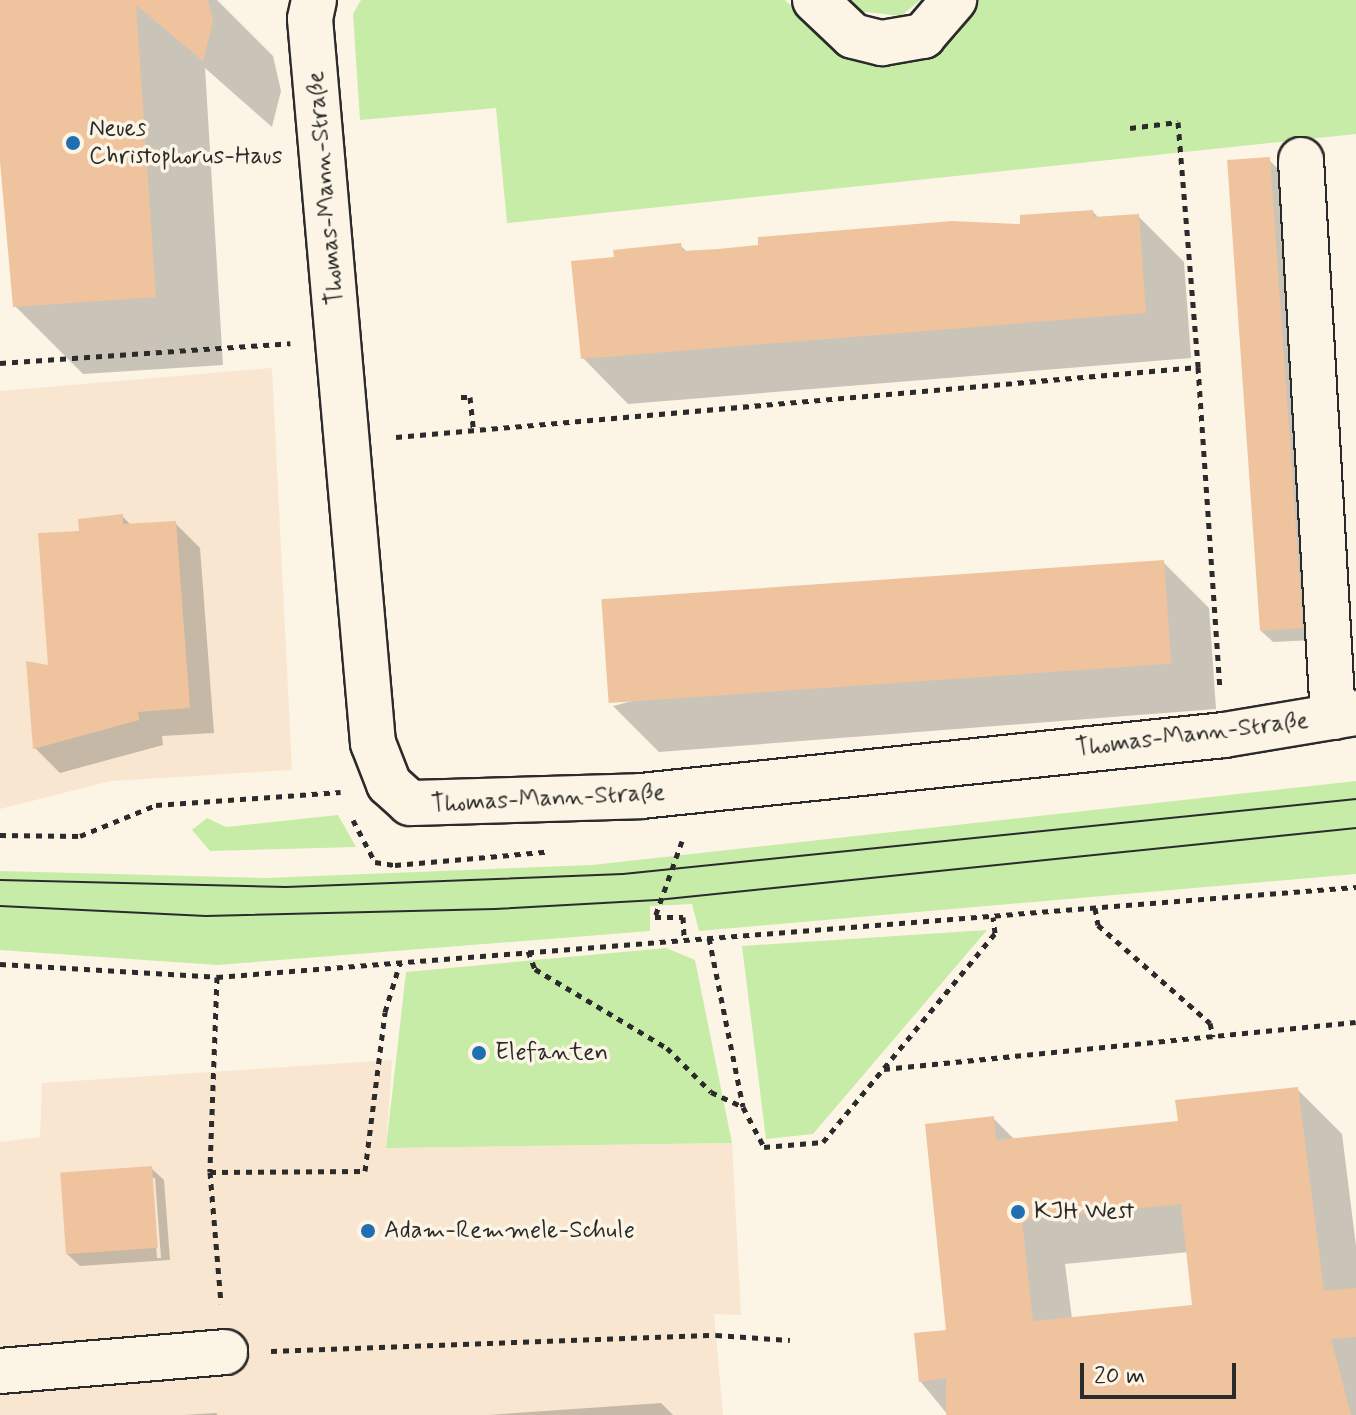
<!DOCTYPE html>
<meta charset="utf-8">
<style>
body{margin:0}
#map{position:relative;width:1356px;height:1415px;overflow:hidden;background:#fcf5e5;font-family:Mynerve,sans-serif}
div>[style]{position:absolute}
.built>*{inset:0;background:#f8e6d0}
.green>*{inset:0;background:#c6eca7}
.shadow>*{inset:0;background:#0003}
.building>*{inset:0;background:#f0c39f;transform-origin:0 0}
.path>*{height:5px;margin-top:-2.5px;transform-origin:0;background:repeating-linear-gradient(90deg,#2b2b2b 0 6px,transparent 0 12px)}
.roads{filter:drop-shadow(2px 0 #2b2b2b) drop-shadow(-2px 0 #2b2b2b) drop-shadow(0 2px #2b2b2b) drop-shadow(0 -2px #2b2b2b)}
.minor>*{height:44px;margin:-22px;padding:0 22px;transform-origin:22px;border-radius:22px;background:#fcf5e5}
.tram>*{height:2px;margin:-1px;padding:0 1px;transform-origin:1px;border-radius:1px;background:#2b2b2b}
.dots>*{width:22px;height:22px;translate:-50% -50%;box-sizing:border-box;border:4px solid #fcf5e5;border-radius:50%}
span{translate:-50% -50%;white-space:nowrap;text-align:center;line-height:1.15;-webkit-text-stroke:7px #fcf5e5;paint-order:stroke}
.poi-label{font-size:24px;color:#2b2b2b}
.left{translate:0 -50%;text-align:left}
.street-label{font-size:24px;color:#2b2b2b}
.scale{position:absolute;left:1080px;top:1363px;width:156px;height:36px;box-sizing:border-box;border:4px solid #2b2b2b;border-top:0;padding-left:10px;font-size:24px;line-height:28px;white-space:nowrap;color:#2b2b2b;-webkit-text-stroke:6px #fcf5e5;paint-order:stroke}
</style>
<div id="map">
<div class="built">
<i style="clip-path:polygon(272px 368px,292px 770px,111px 781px,0 809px,0 391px)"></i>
<i style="clip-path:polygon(392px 1060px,386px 1148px,732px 1143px,741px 1315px,714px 1314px,723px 1415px,0 1415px,0 1142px,40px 1137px,42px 1083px)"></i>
</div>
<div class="green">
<i style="clip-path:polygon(361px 0,785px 0,838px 52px,916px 57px,957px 36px,975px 0,1356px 0,1356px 134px,507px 223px,496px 108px,360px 120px,353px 14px)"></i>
<i style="clip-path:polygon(848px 0,920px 0,901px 16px,858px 11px)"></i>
<i style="clip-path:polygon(1356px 781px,1356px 874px,699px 931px,692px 904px,650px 906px,650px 931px,217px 965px,0 950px,0 871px,266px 878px,592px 865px)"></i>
<i style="clip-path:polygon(338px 815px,356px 847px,210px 851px,192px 830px,207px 818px,226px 827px)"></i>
<i style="clip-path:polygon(987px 930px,813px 1134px,766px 1139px,742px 946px)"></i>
<i style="clip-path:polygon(666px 948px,695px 960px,732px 1143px,386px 1148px,406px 972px)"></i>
</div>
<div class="shadow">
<i style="clip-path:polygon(0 0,217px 0,273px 56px,281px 91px,272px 127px,205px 68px,223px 365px,83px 374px,15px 306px,0 127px)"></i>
<i style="clip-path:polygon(1269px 160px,1281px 172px,1313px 640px,1273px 642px,1260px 630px)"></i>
<i style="clip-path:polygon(1093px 212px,1100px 219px,1138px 216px,1184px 262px,1191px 358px,628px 404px,583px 358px,616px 259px,680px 245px,688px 253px,1022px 226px)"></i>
<i style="clip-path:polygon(122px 516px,131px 525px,175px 523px,200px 548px,214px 733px,162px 736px,163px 745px,60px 773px,35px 748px,81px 532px)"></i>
<i style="clip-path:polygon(1163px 562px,1209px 608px,1216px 709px,659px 752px,613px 706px)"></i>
<i style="clip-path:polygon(evenodd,1297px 1089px,1342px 1134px,1356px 1246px,1356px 1415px,948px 1415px,920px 1381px,948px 1332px,993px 1118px,1015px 1140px,1181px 1123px,1297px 1089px,1189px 1252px,1194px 1307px,1072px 1319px,1065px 1264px,1189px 1252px)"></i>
<i style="clip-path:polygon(evenodd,151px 1168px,164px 1180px,170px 1260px,80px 1266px,67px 1254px,151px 1168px,151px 1178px,155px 1178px,161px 1258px,157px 1258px,151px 1178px)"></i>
<i style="clip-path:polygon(661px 1403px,673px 1415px,488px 1415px)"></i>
<i style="clip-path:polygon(216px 1413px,218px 1415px,183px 1415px)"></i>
</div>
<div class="building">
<i style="clip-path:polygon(0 0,208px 0,213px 21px,203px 61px,136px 5px,156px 297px,13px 307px,0 162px)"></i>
<i style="left:1270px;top:157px;width:472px;height:43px;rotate:86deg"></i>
<i style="clip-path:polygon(1093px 210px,1093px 217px,1139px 214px,1146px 313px,581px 359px,571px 261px,614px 257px,613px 250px,681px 243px,682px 251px,718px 249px,758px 245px,758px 237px,952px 221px,1020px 224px,1020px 215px)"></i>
<i style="clip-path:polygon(123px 514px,123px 524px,176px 521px,190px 708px,138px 712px,139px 720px,33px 749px,26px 661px,48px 665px,38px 533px,79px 531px,78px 519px)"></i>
<i style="left:1164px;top:560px;width:104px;height:564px;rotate:86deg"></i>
<i style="clip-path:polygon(evenodd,1298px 1087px,1324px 1291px,1356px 1288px,1356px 1337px,1331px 1339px,1351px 1415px,946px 1415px,946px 1378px,919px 1382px,914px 1333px,946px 1330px,925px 1124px,994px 1116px,996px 1140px,1178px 1121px,1175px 1100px,1298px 1087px,1181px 1204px,1192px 1305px,1033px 1321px,1022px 1220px,1181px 1204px)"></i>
<i style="left:152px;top:1166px;width:82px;height:92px;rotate:86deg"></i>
</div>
<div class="path">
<i style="left:1130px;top:128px;width:48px;rotate:-7.1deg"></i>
<i style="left:1178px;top:122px;width:246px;rotate:85.3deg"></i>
<i style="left:0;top:363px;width:291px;rotate:-3.9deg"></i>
<i style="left:461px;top:397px;width:9px"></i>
<i style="left:470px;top:397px;width:31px;rotate:84deg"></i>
<i style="left:396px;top:437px;width:805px;rotate:-4.99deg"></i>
<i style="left:1198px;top:367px;width:320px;rotate:86.1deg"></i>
<i style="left:353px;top:820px;width:47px;rotate:62.4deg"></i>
<i style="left:375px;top:862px;width:20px;rotate:9deg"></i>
<i style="left:395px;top:865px;width:151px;rotate:-5deg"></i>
<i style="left:0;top:835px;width:80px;rotate:0.7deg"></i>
<i style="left:80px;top:836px;width:82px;rotate:-22.2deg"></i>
<i style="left:156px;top:805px;width:185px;rotate:-4deg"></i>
<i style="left:682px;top:841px;width:81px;rotate:109.6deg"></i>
<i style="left:655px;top:917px;width:28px"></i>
<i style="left:683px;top:917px;width:21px;rotate:87deg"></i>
<i style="left:1095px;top:908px;width:17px;rotate:80deg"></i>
<i style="left:1098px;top:925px;width:149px;rotate:41.2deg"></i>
<i style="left:1210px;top:1023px;width:14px;rotate:78deg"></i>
<i style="left:709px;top:938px;width:172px;rotate:78.6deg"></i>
<i style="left:743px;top:1107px;width:45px;rotate:62.3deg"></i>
<i style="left:764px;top:1147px;width:59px;rotate:-4.8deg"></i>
<i style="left:823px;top:1142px;width:271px;rotate:-50.5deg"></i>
<i style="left:995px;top:933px;width:16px;rotate:-97deg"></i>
<i style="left:528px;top:951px;width:19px;rotate:69deg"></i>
<i style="left:535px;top:969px;width:154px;rotate:30.9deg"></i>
<i style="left:667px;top:1048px;width:62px;rotate:45deg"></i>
<i style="left:711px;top:1092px;width:35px;rotate:25deg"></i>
<i style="left:0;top:964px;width:217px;rotate:3.4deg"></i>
<i style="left:217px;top:977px;width:1143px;rotate:-4.52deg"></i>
<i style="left:217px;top:977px;width:195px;rotate:92.1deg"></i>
<i style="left:210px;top:1172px;width:155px;rotate:-0.4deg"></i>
<i style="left:365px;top:1171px;width:160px;rotate:-82.8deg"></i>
<i style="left:385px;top:1012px;width:51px;rotate:-73deg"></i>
<i style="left:884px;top:1069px;width:474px;rotate:-5.7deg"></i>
<i style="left:210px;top:1172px;width:132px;rotate:85.2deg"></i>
<i style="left:271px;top:1351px;width:445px;rotate:-2.1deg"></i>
<i style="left:716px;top:1335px;width:74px;rotate:3.9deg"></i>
</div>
<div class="roads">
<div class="minor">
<i style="left:314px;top:0;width:19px;rotate:102deg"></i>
<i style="left:310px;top:19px;width:727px;rotate:85.03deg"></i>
<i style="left:373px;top:743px;width:44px;rotate:68.7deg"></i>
<i style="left:389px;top:784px;width:28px;rotate:42deg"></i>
<i style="left:410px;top:803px;width:231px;rotate:-1.7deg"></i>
<i style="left:641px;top:796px;width:586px;rotate:-5.97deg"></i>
<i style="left:1224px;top:735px;width:134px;rotate:-9.5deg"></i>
<i style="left:815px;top:0;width:52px;rotate:43.5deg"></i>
<i style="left:853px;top:36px;width:30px;rotate:14deg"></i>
<i style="left:882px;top:43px;width:42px;rotate:-9.7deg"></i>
<i style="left:923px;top:36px;width:48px;rotate:-49.3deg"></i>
<i style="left:1301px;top:160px;width:558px;rotate:86.71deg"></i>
<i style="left:0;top:1371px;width:226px;rotate:-4.8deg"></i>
</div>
</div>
<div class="tram">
<i style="left:0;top:880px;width:286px;rotate:1.4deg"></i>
<i style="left:286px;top:887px;width:337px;rotate:-2.2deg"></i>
<i style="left:623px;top:874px;width:737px;rotate:-5.84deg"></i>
<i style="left:0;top:906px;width:206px;rotate:2.8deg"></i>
<i style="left:206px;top:916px;width:289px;rotate:-1.4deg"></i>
<i style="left:495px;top:909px;width:162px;rotate:-3.2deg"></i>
<i style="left:657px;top:900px;width:703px;rotate:-5.88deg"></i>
</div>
<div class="dots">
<i style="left:73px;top:143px;background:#1f6fb2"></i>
<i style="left:479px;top:1053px;background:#1f6fb2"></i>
<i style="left:1018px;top:1212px;background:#1f6fb2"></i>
<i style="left:368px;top:1231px;background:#1f6fb2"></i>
</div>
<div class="poi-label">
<span class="left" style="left:89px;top:143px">Neues<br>Christophorus-Haus</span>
<span class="left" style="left:495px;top:1053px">Elefanten</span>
<span class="left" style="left:1034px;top:1212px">KJH West</span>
<span class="left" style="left:384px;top:1231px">Adam-Remmele-Schule</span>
</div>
<div class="street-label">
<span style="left:326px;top:188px;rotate:-95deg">Thomas-Mann-Straße</span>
<span style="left:1192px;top:735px;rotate:-7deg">Thomas-Mann-Straße</span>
<span style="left:548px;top:799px;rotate:-3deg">Thomas-Mann-Straße</span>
</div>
<div class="scale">20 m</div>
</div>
